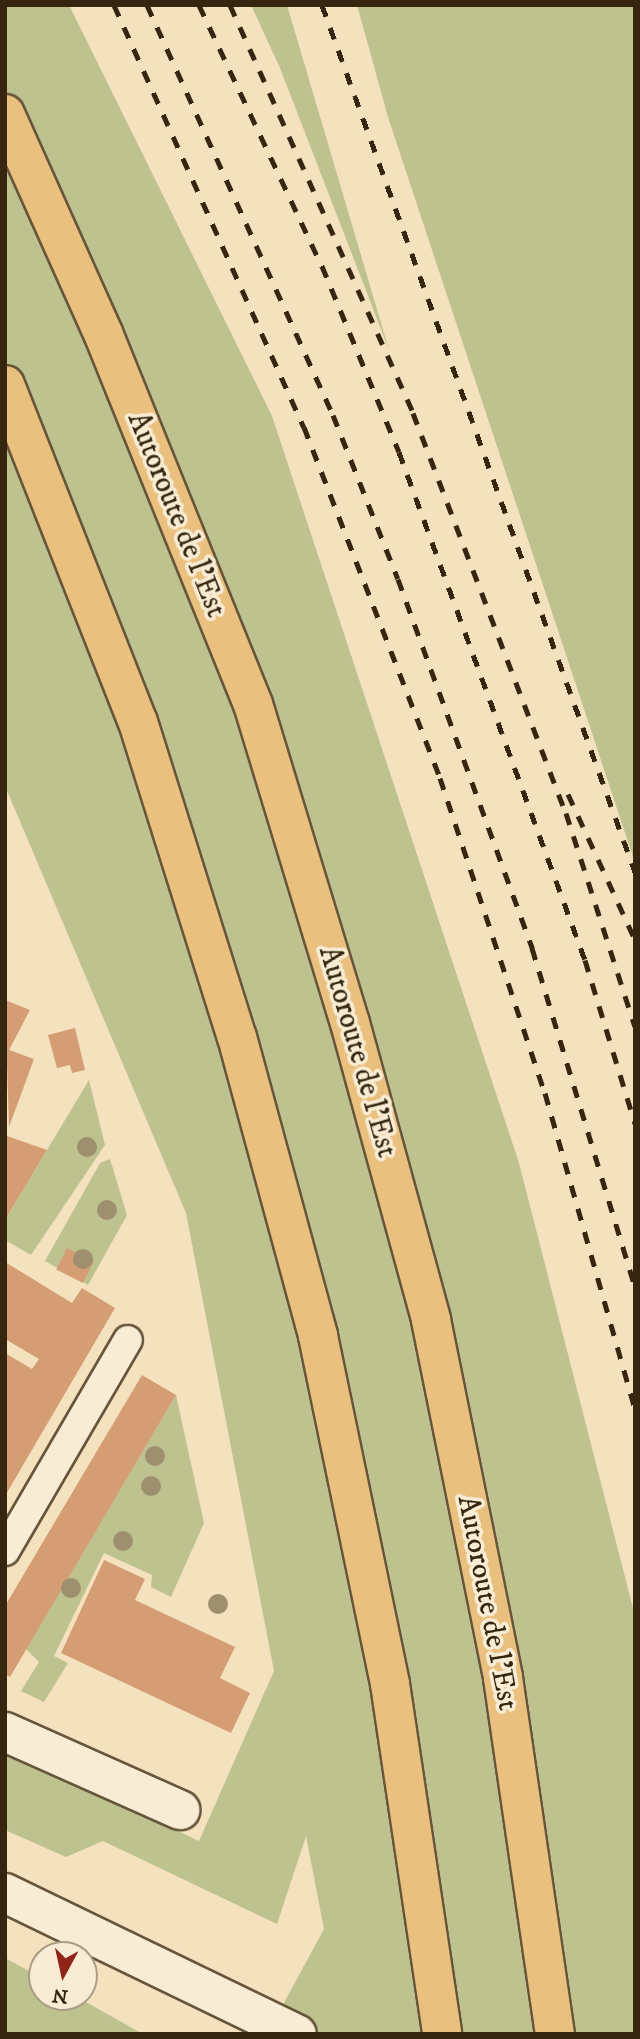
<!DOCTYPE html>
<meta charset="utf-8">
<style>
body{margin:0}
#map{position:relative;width:640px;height:2039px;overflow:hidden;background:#f4e1be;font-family:"IM FELL DW Pica",serif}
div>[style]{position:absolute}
.green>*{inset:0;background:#bec28f}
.building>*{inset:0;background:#d59d74;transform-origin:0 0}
.roads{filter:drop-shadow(2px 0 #66553b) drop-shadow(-2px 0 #66553b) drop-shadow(0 2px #66553b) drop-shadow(0 -2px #66553b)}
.lane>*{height:28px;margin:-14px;padding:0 14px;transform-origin:14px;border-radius:14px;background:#f8ecd5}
.street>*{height:38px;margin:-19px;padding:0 19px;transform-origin:19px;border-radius:19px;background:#f8ecd5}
.secondary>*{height:38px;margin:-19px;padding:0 19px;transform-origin:19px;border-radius:19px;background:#f8ecd5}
.highway>*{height:38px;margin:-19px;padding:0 19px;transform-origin:19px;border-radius:19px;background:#eac07f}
.rail>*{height:5px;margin-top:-2.5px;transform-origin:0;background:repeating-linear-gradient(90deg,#36260f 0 12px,transparent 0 24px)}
.trees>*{width:20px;height:20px;margin:-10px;border-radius:50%;background:#9e906f}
span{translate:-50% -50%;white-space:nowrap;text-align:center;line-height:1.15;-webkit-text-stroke:7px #f8ecd5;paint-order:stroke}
.street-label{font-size:30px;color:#36260f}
.frame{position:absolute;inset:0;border:7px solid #36260f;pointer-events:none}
.north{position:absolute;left:28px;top:1941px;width:70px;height:70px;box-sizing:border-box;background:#f8ecd5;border:2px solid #aa9d86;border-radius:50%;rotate:188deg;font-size:19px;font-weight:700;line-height:28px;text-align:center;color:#36260f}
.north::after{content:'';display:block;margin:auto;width:24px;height:32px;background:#8f2418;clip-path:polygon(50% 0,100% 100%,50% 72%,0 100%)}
</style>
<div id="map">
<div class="green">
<i style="clip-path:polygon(5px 5px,69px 5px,272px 416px,519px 1163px,635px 1616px,635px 2034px,267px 2034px,324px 1929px,306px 1836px,277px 1924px,103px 1841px,66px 1857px,5px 1830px,5px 1749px,199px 1841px,274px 1671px,186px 1213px,5px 786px)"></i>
<i style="clip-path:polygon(251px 5px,287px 5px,389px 350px,280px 68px)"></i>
<i style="clip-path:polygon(357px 5px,635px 5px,635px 863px,388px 117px)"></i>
<i style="clip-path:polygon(89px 1080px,105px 1145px,31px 1255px,5px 1240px,5px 1220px)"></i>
<i style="clip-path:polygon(110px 1159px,127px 1215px,88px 1285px,45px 1261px,100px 1163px)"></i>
<i style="clip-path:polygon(176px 1395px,204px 1523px,171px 1597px,151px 1587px,152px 1575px,104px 1553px,54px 1656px,68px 1663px,44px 1702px,21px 1691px,39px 1662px,26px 1649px)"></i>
<i style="clip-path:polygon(5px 1958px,42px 1978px,42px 1997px,77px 1997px,143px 2034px,5px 2034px)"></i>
</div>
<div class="building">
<i style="clip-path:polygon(5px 1000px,30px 1010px,9px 1050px,34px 1059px,9px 1127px)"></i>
<i style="clip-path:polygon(75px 1028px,85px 1070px,72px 1073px,70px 1065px,57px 1068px,48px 1035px)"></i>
<i style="clip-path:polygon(7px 1136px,47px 1150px,5px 1220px,5px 1140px)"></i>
<i style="left:67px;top:1248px;width:30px;height:24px;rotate:27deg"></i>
<i style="clip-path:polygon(5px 1262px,72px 1303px,82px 1288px,115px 1308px,5px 1496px,5px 1353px,32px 1369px,39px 1359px,5px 1339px)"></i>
<i style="clip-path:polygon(142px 1375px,176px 1395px,10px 1677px,5px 1674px,5px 1606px)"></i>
<i style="clip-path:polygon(104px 1560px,145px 1579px,135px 1600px,235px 1647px,220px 1678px,250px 1693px,231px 1733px,61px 1653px)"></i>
</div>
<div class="roads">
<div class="lane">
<i style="left:5px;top:1551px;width:244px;rotate:-59.8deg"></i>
</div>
<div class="street">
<i style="left:5px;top:1732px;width:192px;rotate:24deg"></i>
</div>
<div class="secondary">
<i style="left:5px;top:1893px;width:324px;rotate:25.8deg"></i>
</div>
<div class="highway">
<i style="left:5px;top:114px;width:240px;rotate:65.9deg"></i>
<i style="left:103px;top:333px;width:400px;rotate:68deg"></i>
<i style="left:253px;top:704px;width:333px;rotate:73.1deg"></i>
<i style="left:350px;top:1023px;width:308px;rotate:74.7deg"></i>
<i style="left:431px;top:1320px;width:365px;rotate:78.6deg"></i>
<i style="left:503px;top:1678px;width:360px;rotate:81.7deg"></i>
<i style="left:5px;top:385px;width:362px;rotate:68.5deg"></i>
<i style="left:138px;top:722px;width:330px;rotate:72.6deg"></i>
<i style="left:237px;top:1037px;width:310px;rotate:74.8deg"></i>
<i style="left:318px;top:1336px;width:355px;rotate:78.3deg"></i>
<i style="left:390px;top:1684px;width:354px;rotate:81.5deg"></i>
</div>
</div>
<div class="rail">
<i style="left:114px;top:5px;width:463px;rotate:65.8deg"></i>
<i style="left:304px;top:427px;width:376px;rotate:68.8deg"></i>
<i style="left:440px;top:778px;width:332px;rotate:71.6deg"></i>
<i style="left:545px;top:1093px;width:329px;rotate:74.1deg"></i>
<i style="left:147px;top:5px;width:450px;rotate:65.6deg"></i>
<i style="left:333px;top:415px;width:176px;rotate:68.4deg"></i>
<i style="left:398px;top:579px;width:393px;rotate:70deg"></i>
<i style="left:532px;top:948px;width:353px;rotate:73.1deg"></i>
<i style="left:199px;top:5px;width:289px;rotate:64.8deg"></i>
<i style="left:322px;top:266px;width:201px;rotate:67.5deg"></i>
<i style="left:399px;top:452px;width:541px;rotate:69.89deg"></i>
<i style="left:585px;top:960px;width:171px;rotate:73deg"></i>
<i style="left:230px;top:5px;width:447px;rotate:65.8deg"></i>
<i style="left:413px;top:413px;width:428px;rotate:69.1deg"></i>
<i style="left:566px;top:813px;width:224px;rotate:72.1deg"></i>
<i style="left:322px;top:5px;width:922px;rotate:70.15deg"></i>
<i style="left:568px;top:794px;width:161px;rotate:65.3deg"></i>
</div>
<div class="trees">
<i style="left:87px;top:1147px"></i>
<i style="left:107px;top:1210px"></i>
<i style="left:83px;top:1259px"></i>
<i style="left:155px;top:1456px"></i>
<i style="left:151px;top:1486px"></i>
<i style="left:123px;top:1541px"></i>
<i style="left:71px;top:1588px"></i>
<i style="left:218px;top:1604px"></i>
</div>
<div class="street-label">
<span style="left:176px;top:515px;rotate:68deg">Autoroute de l’Est</span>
<span style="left:357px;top:1052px;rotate:74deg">Autoroute de l’Est</span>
<span style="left:487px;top:1603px;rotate:79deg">Autoroute de l’Est</span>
</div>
<div class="frame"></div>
<div class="north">N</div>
</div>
